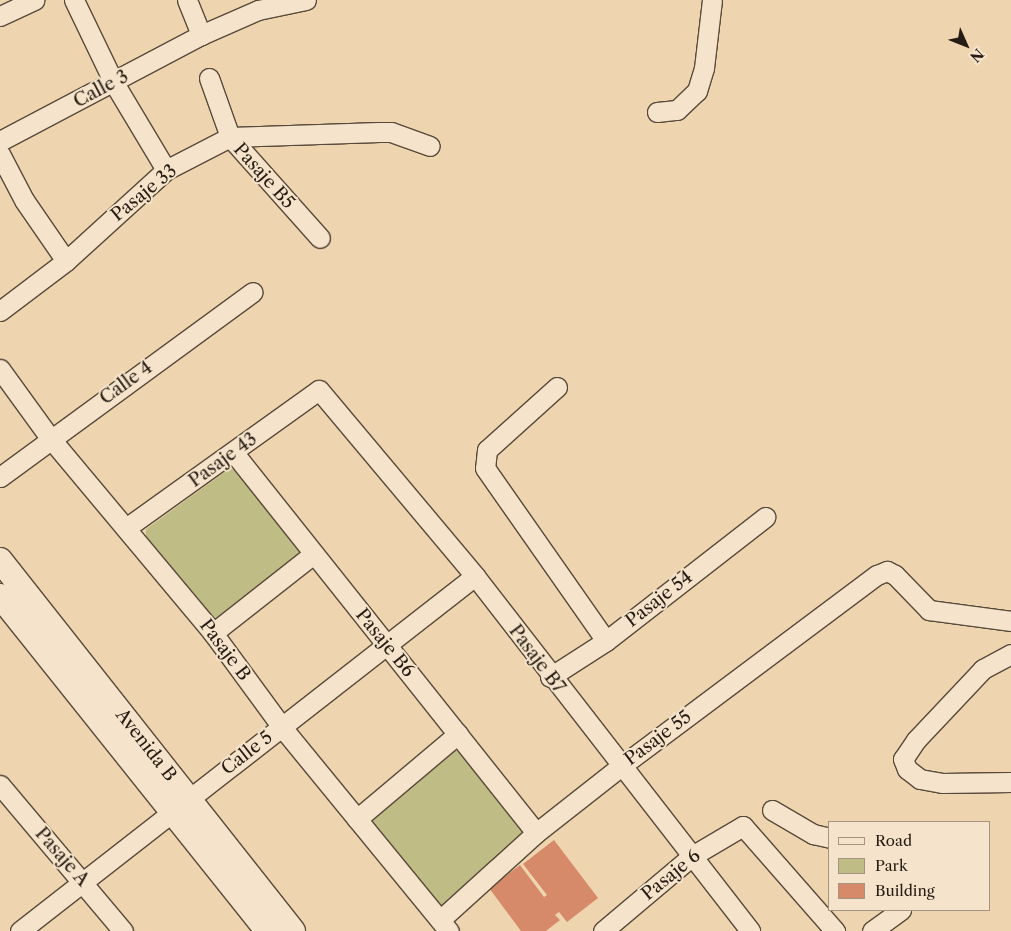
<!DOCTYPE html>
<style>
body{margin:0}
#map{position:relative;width:1011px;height:931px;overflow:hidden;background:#efd5af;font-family:"Libre Caslon Text",serif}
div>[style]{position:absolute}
.green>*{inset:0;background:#bfbc86}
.building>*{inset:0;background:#d68a6a}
.roads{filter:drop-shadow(1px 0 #584a3a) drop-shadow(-1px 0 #584a3a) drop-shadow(0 1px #584a3a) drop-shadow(0 -1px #584a3a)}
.minor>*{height:19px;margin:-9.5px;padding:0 9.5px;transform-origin:9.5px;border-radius:9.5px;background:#f5e4cb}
.tertiary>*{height:24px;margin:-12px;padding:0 12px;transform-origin:12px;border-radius:12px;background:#f5e4cb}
span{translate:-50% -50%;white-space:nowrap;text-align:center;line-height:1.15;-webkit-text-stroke:4px #f5e4cb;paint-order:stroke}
.street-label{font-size:18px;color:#261c13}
.legend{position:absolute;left:828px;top:821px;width:162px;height:90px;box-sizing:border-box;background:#f5e4cb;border:1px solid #a29481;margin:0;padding:6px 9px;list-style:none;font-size:15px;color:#261c13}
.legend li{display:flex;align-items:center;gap:10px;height:25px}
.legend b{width:25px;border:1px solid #a29481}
.north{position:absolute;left:941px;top:20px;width:50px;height:50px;-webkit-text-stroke:4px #f5e4cb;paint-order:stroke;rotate:134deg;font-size:14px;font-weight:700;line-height:20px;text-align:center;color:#261c13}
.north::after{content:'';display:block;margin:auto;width:18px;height:22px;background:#261c13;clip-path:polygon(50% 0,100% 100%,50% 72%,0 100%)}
</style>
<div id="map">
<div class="green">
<i style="clip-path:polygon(229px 469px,237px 470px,298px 545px,300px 551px,298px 558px,225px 619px,210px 621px,146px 539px,146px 529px)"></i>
<i style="clip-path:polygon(453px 750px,460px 752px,527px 836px,442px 910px,372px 826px,373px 819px)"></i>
</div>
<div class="building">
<i style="clip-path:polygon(554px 840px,598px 898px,567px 922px,559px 912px,555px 915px,560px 920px,546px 931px,521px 931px,489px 888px,520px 865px,544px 897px,547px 895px,523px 864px)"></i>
</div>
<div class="roads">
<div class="minor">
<i style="left:74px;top:0;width:92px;rotate:64.3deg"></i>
<i style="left:114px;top:83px;width:101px;rotate:59.1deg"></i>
<i style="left:187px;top:0;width:38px;rotate:68deg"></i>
<i style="left:0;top:16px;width:38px;rotate:-25deg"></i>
<i style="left:209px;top:78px;width:63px;rotate:70.4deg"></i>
<i style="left:230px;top:137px;width:135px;rotate:48.3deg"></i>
<i style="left:657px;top:112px;width:20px;rotate:-6deg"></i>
<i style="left:677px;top:110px;width:28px;rotate:-44deg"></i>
<i style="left:697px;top:91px;width:24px;rotate:-73deg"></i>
<i style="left:704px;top:68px;width:68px;rotate:-83.3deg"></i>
<i style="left:0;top:141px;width:227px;rotate:-27.8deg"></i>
<i style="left:201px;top:35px;width:62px;rotate:-23.7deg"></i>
<i style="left:258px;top:10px;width:49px;rotate:-11.8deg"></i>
<i style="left:0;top:154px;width:52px;rotate:62.4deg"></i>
<i style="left:24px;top:200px;width:74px;rotate:55.5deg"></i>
<i style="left:0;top:311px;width:83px;rotate:-37.1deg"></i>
<i style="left:66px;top:261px;width:135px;rotate:-42.3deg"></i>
<i style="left:166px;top:170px;width:72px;rotate:-27.3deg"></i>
<i style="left:230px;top:137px;width:149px;rotate:-1.9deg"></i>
<i style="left:379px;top:132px;width:12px"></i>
<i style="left:391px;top:132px;width:41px;rotate:19.7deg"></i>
<i style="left:0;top:369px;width:85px;rotate:54.1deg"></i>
<i style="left:50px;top:438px;width:254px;rotate:50.1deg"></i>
<i style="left:213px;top:633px;width:115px;rotate:53.8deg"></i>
<i style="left:281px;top:726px;width:265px;rotate:50.7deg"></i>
<i style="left:557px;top:387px;width:94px;rotate:138deg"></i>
<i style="left:487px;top:450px;width:18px;rotate:96deg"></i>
<i style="left:485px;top:468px;width:211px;rotate:55deg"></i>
<i style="left:234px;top:453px;width:485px;rotate:51.5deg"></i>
<i style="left:0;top:477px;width:313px;rotate:-36.2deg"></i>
<i style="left:126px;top:528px;width:237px;rotate:-35.6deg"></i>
<i style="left:319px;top:390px;width:243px;rotate:50deg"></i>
<i style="left:475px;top:576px;width:449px;rotate:52.2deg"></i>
<i style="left:213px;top:633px;width:126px;rotate:-38.2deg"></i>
<i style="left:1011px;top:654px;width:32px;rotate:152deg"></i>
<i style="left:983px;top:669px;width:98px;rotate:133.3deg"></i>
<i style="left:916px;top:740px;width:23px;rotate:124deg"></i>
<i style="left:903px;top:759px;width:11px;rotate:68deg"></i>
<i style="left:907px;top:769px;width:16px;rotate:38deg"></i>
<i style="left:920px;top:779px;width:22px;rotate:10deg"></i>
<i style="left:942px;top:783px;width:69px;rotate:-0.8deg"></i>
<i style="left:550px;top:677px;width:67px;rotate:-32.7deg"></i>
<i style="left:606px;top:641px;width:202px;rotate:-37.9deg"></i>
<i style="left:0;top:785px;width:191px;rotate:49.9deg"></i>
<i style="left:772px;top:810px;width:48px;rotate:30.3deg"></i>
<i style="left:813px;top:834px;width:17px;rotate:13deg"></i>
<i style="left:357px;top:819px;width:132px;rotate:-40.1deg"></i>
<i style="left:440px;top:920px;width:130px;rotate:-42.2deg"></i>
<i style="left:536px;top:833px;width:107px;rotate:-38.2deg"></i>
<i style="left:620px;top:767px;width:321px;rotate:-36.8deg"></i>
<i style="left:877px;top:575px;width:11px;rotate:-22deg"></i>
<i style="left:887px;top:571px;width:9px;rotate:27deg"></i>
<i style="left:895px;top:575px;width:49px;rotate:45.8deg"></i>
<i style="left:929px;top:610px;width:83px;rotate:7.6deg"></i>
<i style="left:20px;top:931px;width:577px;rotate:-37.96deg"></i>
<i style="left:603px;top:931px;width:116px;rotate:-40.1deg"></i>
<i style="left:692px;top:856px;width:59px;rotate:-30.5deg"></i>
<i style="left:743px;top:826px;width:140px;rotate:48.8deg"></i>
<i style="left:872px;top:931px;width:36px;rotate:-36deg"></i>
</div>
<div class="tertiary">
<i style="left:0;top:560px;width:473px;rotate:51.7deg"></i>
<i style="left:0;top:596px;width:428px;rotate:51.4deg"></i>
</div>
</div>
<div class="street-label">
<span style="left:101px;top:89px;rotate:-28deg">Calle 3</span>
<span style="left:264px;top:176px;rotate:48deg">Pasaje B5</span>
<span style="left:144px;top:193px;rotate:-39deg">Pasaje 33</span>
<span style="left:126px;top:383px;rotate:-36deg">Calle 4</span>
<span style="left:223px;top:460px;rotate:-36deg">Pasaje 43</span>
<span style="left:659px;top:599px;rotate:-38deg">Pasaje 54</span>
<span style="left:385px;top:643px;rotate:51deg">Pasaje B6</span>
<span style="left:225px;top:650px;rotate:53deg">Pasaje B</span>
<span style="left:537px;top:659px;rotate:53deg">Pasaje B7</span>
<span style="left:658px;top:738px;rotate:-37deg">Pasaje 55</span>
<span style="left:146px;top:745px;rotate:52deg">Avenida B</span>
<span style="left:247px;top:753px;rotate:-38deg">Calle 5</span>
<span style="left:62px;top:857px;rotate:49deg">Pasaje A</span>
<span style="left:671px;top:875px;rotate:-39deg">Pasaje 6</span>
</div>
<ul class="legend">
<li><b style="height:6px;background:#f5e4cb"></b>Road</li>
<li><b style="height:14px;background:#bfbc86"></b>Park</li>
<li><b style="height:14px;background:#d68a6a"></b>Building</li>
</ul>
<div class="north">N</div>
</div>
